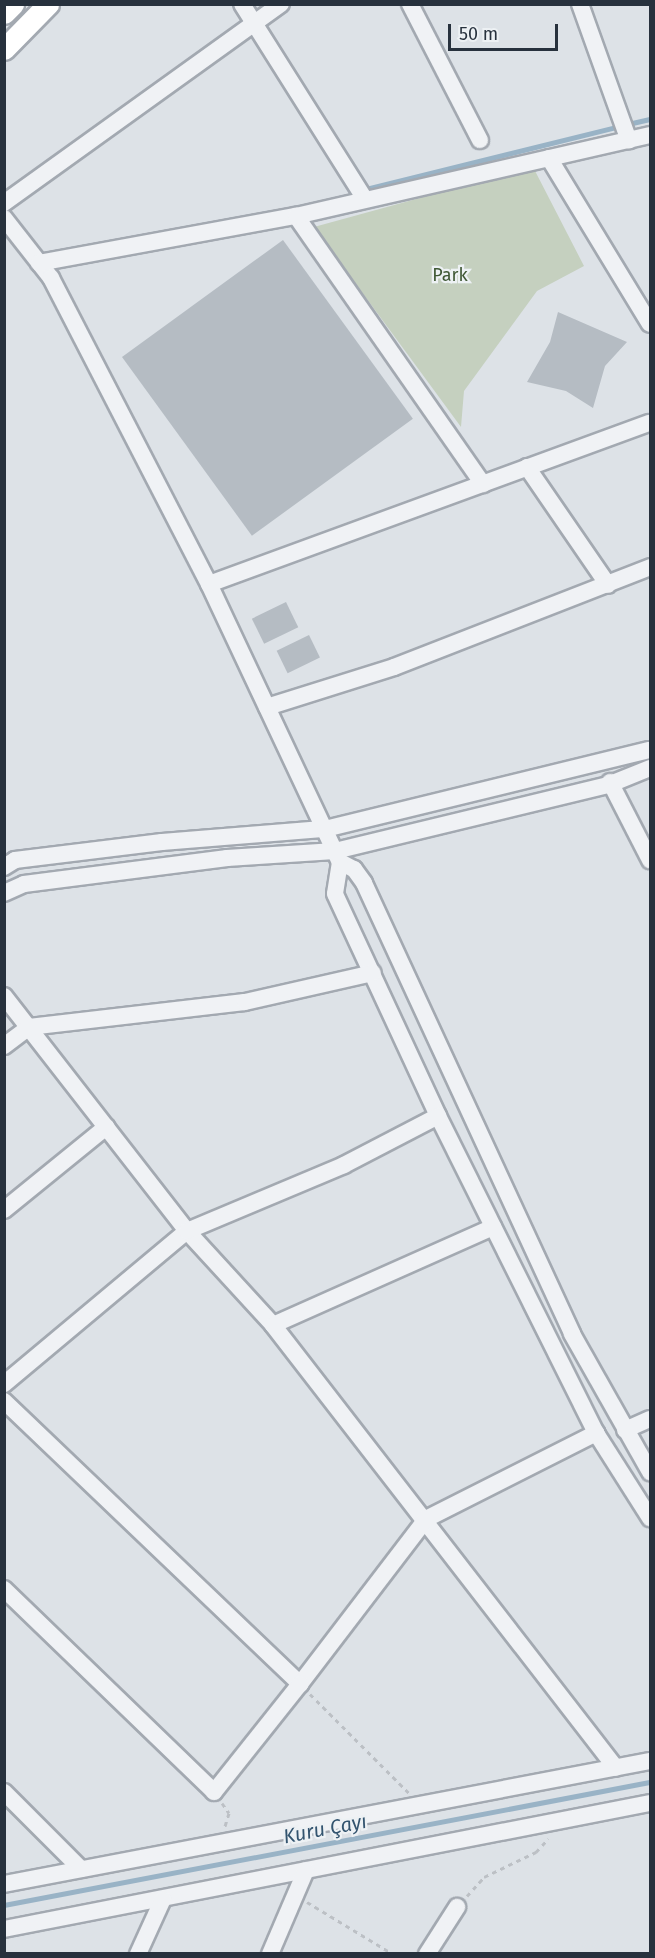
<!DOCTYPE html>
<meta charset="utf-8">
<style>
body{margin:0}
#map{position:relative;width:655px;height:1958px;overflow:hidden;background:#dde2e7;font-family:"Fira Sans",sans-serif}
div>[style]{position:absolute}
.green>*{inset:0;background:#c5d0bf}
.stream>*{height:4.5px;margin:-2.25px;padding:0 2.25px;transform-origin:2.25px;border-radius:2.25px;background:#99b3c6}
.building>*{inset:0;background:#b5bcc3;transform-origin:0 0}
.path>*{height:3px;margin-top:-1.5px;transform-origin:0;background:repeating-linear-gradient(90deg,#bcc0c5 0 4.5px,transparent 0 9px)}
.roads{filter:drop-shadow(2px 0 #a3a9b1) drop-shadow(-2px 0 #a3a9b1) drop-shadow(0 2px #a3a9b1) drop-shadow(0 -2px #a3a9b1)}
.minor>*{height:16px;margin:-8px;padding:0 8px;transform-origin:8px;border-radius:8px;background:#f0f2f5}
.major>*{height:21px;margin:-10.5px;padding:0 10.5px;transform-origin:10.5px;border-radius:10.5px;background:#fff}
span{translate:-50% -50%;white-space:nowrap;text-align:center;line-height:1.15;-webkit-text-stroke:4.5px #edf1f4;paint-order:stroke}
.park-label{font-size:18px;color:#3f5835}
.water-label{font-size:20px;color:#33546f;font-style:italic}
.frame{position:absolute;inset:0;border:6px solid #27313d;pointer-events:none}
.scale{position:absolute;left:448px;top:24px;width:110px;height:27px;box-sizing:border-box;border:3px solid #27313d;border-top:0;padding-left:8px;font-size:18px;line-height:21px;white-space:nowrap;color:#27313d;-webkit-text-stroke:4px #edf1f4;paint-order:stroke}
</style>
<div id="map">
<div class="green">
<i style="clip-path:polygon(533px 167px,584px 266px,537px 291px,464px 391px,461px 427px,314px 227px)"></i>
</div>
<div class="stream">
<i style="left:628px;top:124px;width:23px;rotate:-13deg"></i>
<i style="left:366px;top:189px;width:262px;rotate:-13.9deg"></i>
<i style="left:4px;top:1905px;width:658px;rotate:-10.78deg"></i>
</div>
<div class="building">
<i style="left:283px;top:240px;width:221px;height:199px;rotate:54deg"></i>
<i style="clip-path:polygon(558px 312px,627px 342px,605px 366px,593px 408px,566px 391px,527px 382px,550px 342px)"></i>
<i style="left:286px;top:602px;width:28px;height:38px;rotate:64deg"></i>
<i style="left:309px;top:635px;width:25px;height:36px;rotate:64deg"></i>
</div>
<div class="path">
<i style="left:310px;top:1694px;width:140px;rotate:45deg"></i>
<i style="left:222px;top:1803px;width:12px;rotate:55deg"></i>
<i style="left:229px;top:1813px;width:14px;rotate:107deg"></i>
<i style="left:467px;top:1896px;width:25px;rotate:-48deg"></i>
<i style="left:484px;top:1877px;width:58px;rotate:-25.7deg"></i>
<i style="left:536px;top:1852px;width:18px;rotate:-47deg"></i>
<i style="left:307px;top:1902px;width:100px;rotate:31.2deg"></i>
</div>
<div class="roads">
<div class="minor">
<i style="left:242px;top:4px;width:229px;rotate:57.8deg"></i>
<i style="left:410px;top:4px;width:153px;rotate:62.8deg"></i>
<i style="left:580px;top:4px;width:145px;rotate:70.3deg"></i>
<i style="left:549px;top:158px;width:194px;rotate:58.7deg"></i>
<i style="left:4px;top:203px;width:341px;rotate:-35.7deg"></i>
<i style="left:296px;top:216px;width:327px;rotate:55.1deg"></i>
<i style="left:4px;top:218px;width:76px;rotate:51.9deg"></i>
<i style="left:51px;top:278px;width:344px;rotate:62.7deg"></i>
<i style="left:209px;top:584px;width:307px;rotate:64.8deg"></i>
<i style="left:340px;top:862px;width:16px;rotate:27deg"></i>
<i style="left:354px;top:869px;width:17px;rotate:54deg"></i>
<i style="left:364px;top:883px;width:497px;rotate:65.2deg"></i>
<i style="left:572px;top:1334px;width:159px;rotate:60.5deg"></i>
<i style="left:39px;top:263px;width:261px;rotate:-10.4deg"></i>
<i style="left:296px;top:216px;width:363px;rotate:-12.9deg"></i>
<i style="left:527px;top:467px;width:143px;rotate:55.5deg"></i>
<i style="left:209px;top:584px;width:469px;rotate:-20.1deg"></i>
<i style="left:267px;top:707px;width:133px;rotate:-17.5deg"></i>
<i style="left:394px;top:667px;width:275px;rotate:-21.3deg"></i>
<i style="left:610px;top:782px;width:88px;rotate:62.9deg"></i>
<i style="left:340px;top:862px;width:32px;rotate:99deg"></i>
<i style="left:335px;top:894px;width:245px;rotate:65.1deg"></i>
<i style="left:438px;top:1116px;width:354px;rotate:63.5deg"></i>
<i style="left:596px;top:1433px;width:101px;rotate:57.6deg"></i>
<i style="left:4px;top:867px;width:13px;rotate:-32deg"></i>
<i style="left:15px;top:860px;width:148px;rotate:-7deg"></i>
<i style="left:162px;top:842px;width:164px;rotate:-4.6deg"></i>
<i style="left:325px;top:829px;width:334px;rotate:-13.7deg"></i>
<i style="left:4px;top:893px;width:22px;rotate:-24deg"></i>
<i style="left:24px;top:884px;width:205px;rotate:-7.3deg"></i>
<i style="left:227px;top:858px;width:108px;rotate:-3.7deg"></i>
<i style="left:335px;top:851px;width:281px;rotate:-13.6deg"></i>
<i style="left:608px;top:785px;width:45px;rotate:-22deg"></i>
<i style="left:4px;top:996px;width:298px;rotate:52.1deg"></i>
<i style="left:187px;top:1231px;width:127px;rotate:47.5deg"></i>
<i style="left:273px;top:1325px;width:560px;rotate:52.25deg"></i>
<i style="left:4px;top:1046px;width:31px;rotate:-37deg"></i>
<i style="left:29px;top:1027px;width:217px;rotate:-6.6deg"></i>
<i style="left:245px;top:1002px;width:131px;rotate:-12.8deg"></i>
<i style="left:4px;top:1210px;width:132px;rotate:-39.1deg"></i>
<i style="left:273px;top:1325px;width:241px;rotate:-24deg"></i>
<i style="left:4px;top:1384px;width:239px;rotate:-39.9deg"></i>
<i style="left:187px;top:1231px;width:170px;rotate:-22.8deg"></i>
<i style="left:344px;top:1165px;width:106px;rotate:-27.5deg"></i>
<i style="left:4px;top:1401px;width:410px;rotate:43.7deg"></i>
<i style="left:300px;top:1684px;width:208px;rotate:-52.6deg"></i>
<i style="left:426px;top:1519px;width:191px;rotate:-26.8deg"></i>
<i style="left:625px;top:1430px;width:27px;rotate:-24deg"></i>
<i style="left:4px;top:1589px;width:292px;rotate:44deg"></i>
<i style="left:214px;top:1792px;width:138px;rotate:-51.5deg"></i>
<i style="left:4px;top:1792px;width:109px;rotate:45deg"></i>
<i style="left:4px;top:1884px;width:658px;rotate:-10.78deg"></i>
<i style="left:4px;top:1929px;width:658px;rotate:-11.04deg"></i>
<i style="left:138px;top:1954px;width:60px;rotate:-65.6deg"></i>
<i style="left:270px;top:1954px;width:91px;rotate:-66.8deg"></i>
<i style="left:427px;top:1954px;width:56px;rotate:-57.4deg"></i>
</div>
<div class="major">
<i style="left:4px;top:13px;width:13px;rotate:-45deg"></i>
<i style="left:4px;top:49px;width:63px;rotate:-45.6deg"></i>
</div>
</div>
<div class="park-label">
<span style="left:450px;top:275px">Park</span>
</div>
<div class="water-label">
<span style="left:325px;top:1829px;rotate:-11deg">Kuru Çayı</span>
</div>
<div class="frame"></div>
<div class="scale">50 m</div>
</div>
